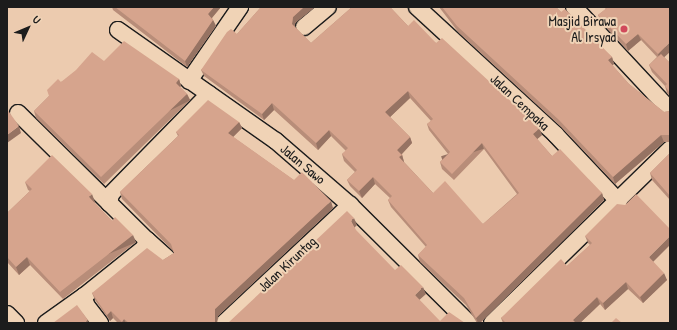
<!DOCTYPE html>
<style>
body{margin:0}
#map{position:relative;width:677px;height:330px;overflow:hidden;background:#eccbaf;font-family:"Patrick Hand",sans-serif}
div>[style]{position:absolute}
.roads{filter:drop-shadow(1px 0 #1c1c1c) drop-shadow(-1px 0 #1c1c1c) drop-shadow(0 1px #1c1c1c) drop-shadow(0 -1px #1c1c1c)}
.street>*{height:16px;margin:-8px;padding:0 8px;transform-origin:8px;border-radius:8px;background:#f0d3b6}
.wall>*{inset:0;background:#b88d79}
.shaded-wall>*{inset:0;background:#967363;transform-origin:0 0}
.building>*{inset:0;background:#d6a48d}
.dots>*{width:11px;height:11px;translate:-50% -50%;box-sizing:border-box;border:2px solid #f0d3b6;border-radius:50%}
span{translate:-50% -50%;white-space:nowrap;text-align:center;line-height:1.15;-webkit-text-stroke:4px #f0d3b6;paint-order:stroke}
.poi-label{font-size:14px;color:#1c1c1c}
.right{translate:-100% -50%;text-align:right}
.street-label{font-size:14px;color:#1c1c1c}
.frame{position:absolute;inset:0;border:8px solid #1c1c1c;pointer-events:none}
.north{position:absolute;left:8px;top:8px;width:40px;height:40px;-webkit-text-stroke:3px #f0d3b6;paint-order:stroke;rotate:46deg;font-size:11px;font-weight:700;line-height:16px;text-align:center;color:#1c1c1c}
.north::after{content:'';display:block;margin:auto;width:14px;height:18px;background:#1c1c1c;clip-path:polygon(50% 0,100% 100%,50% 72%,0 100%)}
</style>
<div id="map">
<div class="roads">
<div class="street">
<i style="left:417px;top:7px;width:188px;rotate:42.6deg"></i>
<i style="left:555px;top:134px;width:93px;rotate:46.7deg"></i>
<i style="left:574px;top:7px;width:141px;rotate:47deg"></i>
<i style="left:304px;top:27px;width:31px;rotate:-40deg"></i>
<i style="left:118px;top:30px;width:193px;rotate:35.1deg"></i>
<i style="left:276px;top:141px;width:98px;rotate:40.9deg"></i>
<i style="left:350px;top:205px;width:168px;rotate:44.8deg"></i>
<i style="left:189px;top:81px;width:90px;rotate:-55.4deg"></i>
<i style="left:18px;top:113px;width:181px;rotate:44.6deg"></i>
<i style="left:147px;top:240px;width:9px;rotate:111deg"></i>
<i style="left:144px;top:248px;width:77px;rotate:141.3deg"></i>
<i style="left:84px;top:296px;width:9px;rotate:77deg"></i>
<i style="left:86px;top:305px;width:23px;rotate:52deg"></i>
<i style="left:109px;top:203px;width:9px;rotate:-77deg"></i>
<i style="left:111px;top:194px;width:140px;rotate:-45.6deg"></i>
<i style="left:147px;top:240px;width:27px;rotate:42deg"></i>
<i style="left:7px;top:314px;width:13px;rotate:45deg"></i>
<i style="left:46px;top:323px;width:47px;rotate:-35.4deg"></i>
<i style="left:224px;top:323px;width:173px;rotate:-43.1deg"></i>
<i style="left:492px;top:323px;width:249px;rotate:-44.3deg"></i>
</div>
</div>
<div class="wall">
<i style="clip-path:polygon(112px 7px,221px 7px,212px 18px,216px 26px,187px 67px,113px 10px)"></i>
<i style="clip-path:polygon(evenodd,261px 7px,315px 7px,295px 23px,295px 27px,311px 43px,352px 7px,393px 7px,391px 8px,408px 26px,436px 43px,542px 135px,537px 139px,552px 156px,602px 193px,604px 200px,480px 323px,477px 323px,466px 305px,420px 262px,418px 255px,426px 247px,391px 207px,388px 200px,390px 198px,375px 184px,362px 198px,350px 186px,347px 180px,355px 172px,344px 161px,342px 154px,346px 151px,331px 136px,318px 150px,274px 110px,264px 120px,204px 76px,201px 70px,237px 34px,261px 7px,410px 98px,431px 121px,427px 124px,429px 130px,448px 154px,440px 162px,442px 169px,454px 180px,484px 149px,517px 194px,483px 224px,433px 193px,404px 162px,402px 154px,412px 143px,410px 137px,390px 117px,410px 98px)"></i>
<i style="clip-path:polygon(439px 7px,556px 7px,561px 12px,612px 57px,614px 64px,612px 65px,629px 84px,664px 112px,670px 111px,670px 142px,664px 142px,615px 184px,561px 127px,459px 33px)"></i>
<i style="clip-path:polygon(604px 7px,670px 7px,664px 57px,670px 63px,670px 97px,667px 93px,665px 86px,652px 72px,649px 65px,657px 57px,641px 40px,628px 51px,601px 22px,598px 15px,606px 9px)"></i>
<i style="clip-path:polygon(104px 61px,179px 79px,181px 86px,180px 87px,187px 94px,190px 100px,104px 184px,36px 118px,34px 111px,49px 96px,61px 82px)"></i>
<i style="clip-path:polygon(239px 122px,242px 128px,233px 137px,333px 208px,218px 316px,217px 323px,228px 323px,118px 323px,113px 318px,110px 321px,95px 300px,92px 293px,163px 260px,174px 253px,173px 251px,122px 199px,120px 192px,178px 136px,176px 132px)"></i>
<i style="clip-path:polygon(670px 153px,670px 200px,652px 180px,650px 173px)"></i>
<i style="clip-path:polygon(25px 182px,95px 202px,94px 202px,112px 221px,136px 242px,63px 299px,30px 265px,19px 275px,7px 262px,7px 213px,30px 191px,28px 190px)"></i>
<i style="clip-path:polygon(585px 236px,653px 262px,667px 280px,643px 303px,628px 289px,605px 310px,600px 304px,580px 323px,503px 323px,501px 318px,567px 266px,590px 245px,588px 243px)"></i>
</div>
<div class="shaded-wall">
<i style="clip-path:polygon(214px 7px,221px 7px,210px 20px,208px 14px)"></i>
<i style="clip-path:polygon(304px 7px,315px 7px,295px 23px,294px 31px,292px 24px,293px 17px)"></i>
<i style="clip-path:polygon(213px 20px,216px 26px,187px 67px,185px 61px)"></i>
<i style="clip-path:polygon(638px 34px,641px 40px,628px 51px,626px 44px)"></i>
<i style="clip-path:polygon(670px 42px,670px 52px,660px 61px,658px 54px)"></i>
<i style="clip-path:polygon(612px 57px,614px 64px,610px 67px,608px 60px)"></i>
<i style="clip-path:polygon(179px 79px,181px 86px,178px 89px,176px 83px)"></i>
<i style="clip-path:polygon(408px 91px,410px 98px,388px 119px,385px 112px)"></i>
<i style="left:187px;top:94px;width:7px;height:120px;rotate:63deg"></i>
<i style="clip-path:polygon(272px 103px,274px 110px,264px 120px,262px 114px)"></i>
<i style="clip-path:polygon(239px 122px,242px 128px,230px 140px,228px 133px)"></i>
<i style="clip-path:polygon(19px 126px,21px 133px,7px 143px,7px 135px)"></i>
<i style="clip-path:polygon(540px 128px,542px 135px,535px 141px,533px 134px)"></i>
<i style="clip-path:polygon(329px 130px,331px 136px,318px 150px,316px 143px)"></i>
<i style="clip-path:polygon(661px 135px,664px 142px,615px 184px,613px 177px)"></i>
<i style="clip-path:polygon(410px 137px,412px 143px,399px 157px,397px 150px)"></i>
<i style="left:482px;top:143px;width:6px;height:43px;rotate:72deg"></i>
<i style="clip-path:polygon(402px 155px,404px 162px,402px 164px,399px 157px)"></i>
<i style="clip-path:polygon(373px 177px,375px 184px,362px 198px,359px 191px)"></i>
<i style="clip-path:polygon(602px 193px,604px 200px,480px 323px,478px 323px,476px 318px)"></i>
<i style="clip-path:polygon(92px 194px,95px 202px,92px 205px,89px 197px)"></i>
<i style="clip-path:polygon(331px 201px,333px 208px,218px 316px,217px 323px,215px 323px,215px 309px)"></i>
<i style="clip-path:polygon(354px 218px,357px 225px,354px 228px,351px 221px)"></i>
<i style="left:133px;top:235px;width:8px;height:93px;rotate:67deg"></i>
<i style="clip-path:polygon(670px 236px,670px 245px,651px 264px,649px 257px)"></i>
<i style="clip-path:polygon(27px 257px,30px 265px,19px 275px,16px 267px)"></i>
<i style="clip-path:polygon(664px 273px,667px 280px,643px 303px,640px 297px)"></i>
<i style="clip-path:polygon(626px 282px,628px 289px,605px 310px,603px 303px)"></i>
<i style="clip-path:polygon(423px 287px,426px 294px,417px 302px,415px 295px)"></i>
<i style="clip-path:polygon(597px 297px,600px 304px,580px 323px,574px 323px,573px 320px)"></i>
<i style="clip-path:polygon(111px 311px,113px 318px,110px 321px,107px 315px)"></i>
<i style="clip-path:polygon(124px 319px,126px 323px,122px 323px,122px 322px)"></i>
<i style="clip-path:polygon(88px 320px,89px 323px,84px 323px)"></i>
</div>
<div class="building">
<i style="clip-path:polygon(115px 7px,214px 7px,208px 14px,213px 20px,185px 61px)"></i>
<i style="clip-path:polygon(evenodd,261px 7px,304px 7px,293px 17px,292px 24px,311px 43px,352px 7px,390px 7px,408px 26px,414px 20px,436px 43px,442px 38px,540px 128px,533px 134px,552px 156px,560px 149px,602px 193px,476px 318px,464px 298px,418px 255px,427px 245px,388px 200px,392px 196px,373px 177px,359px 191px,347px 180px,357px 170px,342px 154px,348px 148px,329px 130px,316px 143px,272px 103px,262px 114px,201px 70px,227px 32px,231px 29px,237px 34px,261px 7px,408px 91px,433px 119px,427px 124px,450px 152px,440px 162px,452px 174px,482px 143px,519px 193px,483px 224px,445px 181px,433px 193px,399px 157px,402px 155px,397px 150px,410px 137px,385px 112px,408px 91px)"></i>
<i style="clip-path:polygon(442px 7px,556px 7px,561px 12px,565px 9px,583px 27px,612px 57px,608px 60px,629px 84px,664px 112px,670px 111px,670px 135px,661px 135px,613px 177px,559px 120px,457px 26px)"></i>
<i style="clip-path:polygon(608px 7px,670px 7px,670px 42px,658px 54px,638px 34px,626px 44px,598px 15px)"></i>
<i style="clip-path:polygon(124px 41px,179px 79px,176px 83px,187px 94px,101px 177px,34px 111px,49px 96px,47px 90px,58px 79px,61px 82px,76px 70px,92px 52px,104px 61px)"></i>
<i style="clip-path:polygon(661px 54px,670px 63px,670px 93px,665px 86px,667px 84px,649px 65px)"></i>
<i style="clip-path:polygon(208px 100px,239px 122px,228px 133px,294px 180px,302px 172px,331px 201px,215px 309px,215px 323px,228px 323px,129px 323px,124px 319px,122px 322px,111px 311px,107px 315px,92px 293px,147px 248px,163px 260px,174px 253px,171px 244px,120px 192px,179px 135px,176px 132px)"></i>
<i style="clip-path:polygon(7px 109px,19px 126px,7px 135px)"></i>
<i style="clip-path:polygon(670px 153px,670px 196px,650px 173px)"></i>
<i style="clip-path:polygon(52px 155px,92px 194px,89px 197px,112px 221px,115px 217px,133px 235px,60px 292px,27px 257px,16px 267px,7px 257px,7px 213px,32px 189px,25px 182px)"></i>
<i style="clip-path:polygon(636px 194px,670px 229px,670px 236px,649px 257px,664px 273px,640px 297px,626px 282px,603px 303px,597px 297px,573px 320px,576px 323px,506px 323px,501px 318px,561px 259px,567px 266px,592px 243px,585px 236px,617px 204px,625px 205px)"></i>
<i style="clip-path:polygon(347px 211px,354px 218px,351px 221px,356px 230px,395px 270px,401px 265px,423px 287px,415px 295px,440px 321px,449px 312px,465px 323px,228px 323px)"></i>
<i style="clip-path:polygon(77px 305px,88px 320px,84px 323px,53px 323px)"></i>
<i style="clip-path:polygon(616px 318px,622px 323px,611px 323px)"></i>
</div>
<div class="dots">
<i style="left:624px;top:29px;background:#d1495b"></i>
</div>
<div class="poi-label">
<span class="right" style="left:616px;top:29px">Masjid Birawa<br>Al Irsyad</span>
</div>
<div class="street-label">
<span style="left:520px;top:102px;rotate:43deg">Jalan Cempaka</span>
<span style="left:303px;top:164px;rotate:40deg">Jalan Sawo</span>
<span style="left:287px;top:264px;rotate:-43deg">Jalan Kiruntag</span>
</div>
<div class="frame"></div>
<div class="north">U</div>
</div>
